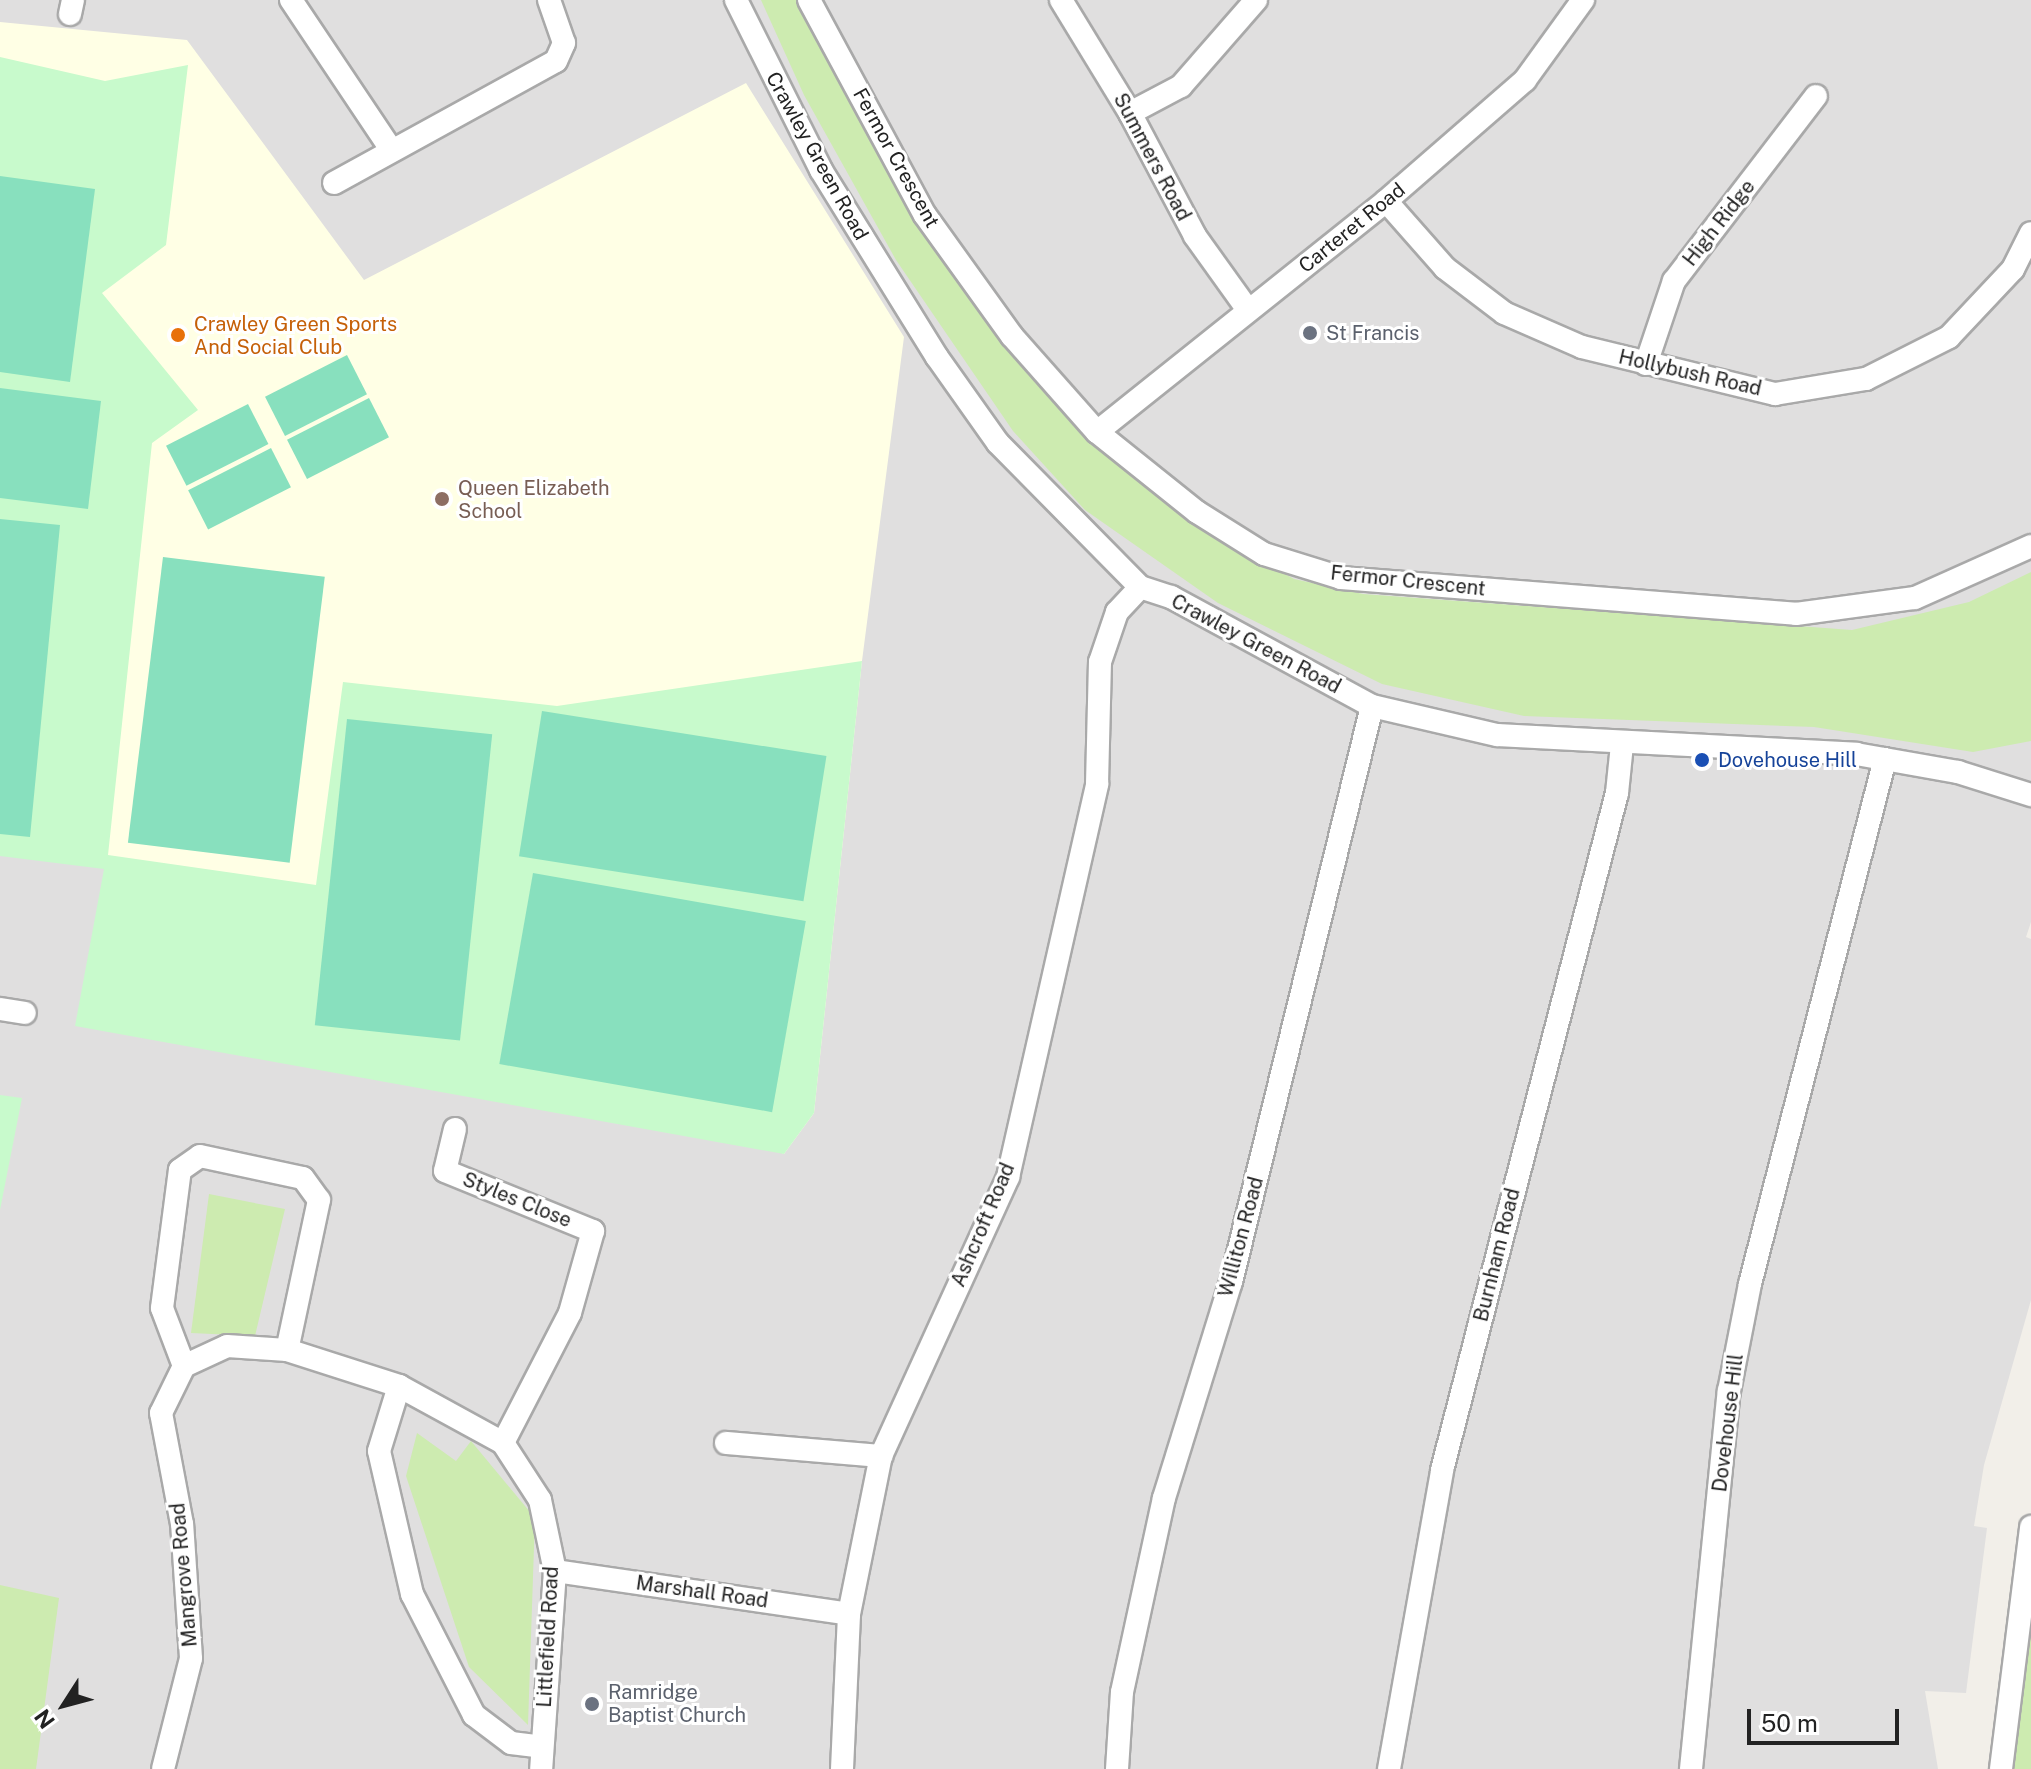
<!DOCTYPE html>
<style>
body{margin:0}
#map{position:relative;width:2031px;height:1769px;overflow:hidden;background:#f2efe9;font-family:"Public Sans",sans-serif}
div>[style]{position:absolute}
.residential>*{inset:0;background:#e0dfdf}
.education>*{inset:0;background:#ffffe5}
.grass>*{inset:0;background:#cdebb0}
.park>*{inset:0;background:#c8facc}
.pitch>*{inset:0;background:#88e0be;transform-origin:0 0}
.roads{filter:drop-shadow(2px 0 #a9a9a9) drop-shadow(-2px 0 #a9a9a9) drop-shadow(0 2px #a9a9a9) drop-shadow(0 -2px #a9a9a9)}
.minor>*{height:22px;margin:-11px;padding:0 11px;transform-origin:11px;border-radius:11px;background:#fff}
.dots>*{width:22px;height:22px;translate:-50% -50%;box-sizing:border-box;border:4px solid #fff;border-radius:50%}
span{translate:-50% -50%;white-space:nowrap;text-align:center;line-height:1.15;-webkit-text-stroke:6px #fff;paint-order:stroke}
.street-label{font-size:20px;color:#222}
.food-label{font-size:20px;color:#c56008}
.left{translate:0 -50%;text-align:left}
.worship-label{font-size:20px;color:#5b616d}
.education-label{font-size:20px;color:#785e54}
.transit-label{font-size:20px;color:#164399}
.north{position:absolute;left:24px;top:1665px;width:80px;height:80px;-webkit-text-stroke:6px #fff;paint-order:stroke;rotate:234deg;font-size:22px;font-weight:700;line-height:32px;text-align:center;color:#222}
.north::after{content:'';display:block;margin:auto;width:28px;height:36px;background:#222;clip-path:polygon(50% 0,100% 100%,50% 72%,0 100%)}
.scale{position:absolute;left:1747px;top:1709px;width:152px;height:36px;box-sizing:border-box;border:4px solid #222;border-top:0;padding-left:10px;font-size:24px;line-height:28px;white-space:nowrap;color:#222;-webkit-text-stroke:6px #fff;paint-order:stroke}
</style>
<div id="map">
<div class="residential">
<i style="clip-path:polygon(0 0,2031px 0,2031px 922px,2026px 937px,2031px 939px,2031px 1300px,1984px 1465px,1974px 1526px,1987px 1528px,1966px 1693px,1925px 1691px,1938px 1769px,0 1769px)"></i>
</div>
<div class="education">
<i style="clip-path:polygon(0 22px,187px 40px,364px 280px,746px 83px,904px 337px,862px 661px,814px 1113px,784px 1154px,107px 855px,0 846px)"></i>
</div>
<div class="grass">
<i style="clip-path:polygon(761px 0,798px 0,918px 221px,1047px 395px,1184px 517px,1294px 579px,1363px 594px,1852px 630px,1969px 602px,2031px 572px,2031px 741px,1973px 752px,1814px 727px,1524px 716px,1382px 684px,1218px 603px,1085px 510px,1013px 431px,896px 260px,804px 95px)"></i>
<i style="clip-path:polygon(209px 1194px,285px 1209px,255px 1336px,191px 1333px)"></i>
<i style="clip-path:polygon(417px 1433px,456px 1461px,471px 1441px,535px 1518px,528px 1725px,469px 1667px,406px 1476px)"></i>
<i style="clip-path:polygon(0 1585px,59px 1598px,36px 1769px,0 1769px)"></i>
<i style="clip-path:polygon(2031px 1611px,2031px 1769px,2012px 1769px)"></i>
</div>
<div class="park">
<i style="clip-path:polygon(0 57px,105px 81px,188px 65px,166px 245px,102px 293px,198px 410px,152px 443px,108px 855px,316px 885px,343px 682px,557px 706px,862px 661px,814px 1113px,784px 1154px,75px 1026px,104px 869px,0 856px)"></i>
<i style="clip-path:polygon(0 1095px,22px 1098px,0 1210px)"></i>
</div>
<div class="pitch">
<i style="clip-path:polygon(0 176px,95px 189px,70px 382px,0 372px)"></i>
<i style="left:347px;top:355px;width:44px;height:92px;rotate:63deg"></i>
<i style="clip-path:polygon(0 388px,101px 401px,88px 509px,0 498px)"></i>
<i style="left:369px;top:398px;width:44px;height:92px;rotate:63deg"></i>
<i style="left:248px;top:404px;width:45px;height:92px;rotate:63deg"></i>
<i style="left:271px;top:448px;width:44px;height:93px;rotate:63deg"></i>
<i style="clip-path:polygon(0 519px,60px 525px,30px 837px,0 834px)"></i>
<i style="left:163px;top:557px;width:163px;height:288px;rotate:7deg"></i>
<i style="left:542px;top:711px;width:288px;height:147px;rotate:9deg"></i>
<i style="left:347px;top:719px;width:146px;height:308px;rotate:6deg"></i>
<i style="left:533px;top:873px;width:277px;height:194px;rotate:10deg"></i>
</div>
<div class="roads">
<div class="minor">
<i style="left:291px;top:0;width:178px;rotate:56.2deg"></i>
<i style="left:736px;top:0;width:190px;rotate:63.4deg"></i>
<i style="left:821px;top:170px;width:220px;rotate:58.2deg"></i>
<i style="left:937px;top:357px;width:105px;rotate:54.7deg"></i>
<i style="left:998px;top:443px;width:202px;rotate:45.4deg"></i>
<i style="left:1140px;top:587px;width:33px;rotate:18deg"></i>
<i style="left:1171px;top:597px;width:229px;rotate:28.5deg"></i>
<i style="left:1372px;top:706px;width:128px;rotate:13.1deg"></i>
<i style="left:1497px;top:735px;width:360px;rotate:3deg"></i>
<i style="left:1856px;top:754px;width:104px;rotate:10deg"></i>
<i style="left:1958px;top:772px;width:77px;rotate:17.5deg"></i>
<i style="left:809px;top:0;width:244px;rotate:61.7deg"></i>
<i style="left:925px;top:215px;width:149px;rotate:54.3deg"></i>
<i style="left:1012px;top:336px;width:128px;rotate:48.5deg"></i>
<i style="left:1097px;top:432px;width:128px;rotate:38.7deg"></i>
<i style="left:1197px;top:512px;width:79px;rotate:32.1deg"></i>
<i style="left:1264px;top:554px;width:81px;rotate:17.3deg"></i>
<i style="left:1341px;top:578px;width:456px;rotate:4.5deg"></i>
<i style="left:1796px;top:614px;width:120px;rotate:-7.7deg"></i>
<i style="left:1915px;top:598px;width:127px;rotate:-24.1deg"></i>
<i style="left:1061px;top:0;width:132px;rotate:58.6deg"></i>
<i style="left:1130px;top:113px;width:139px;rotate:62.1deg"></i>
<i style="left:1195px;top:236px;width:91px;rotate:54.4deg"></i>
<i style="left:70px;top:14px;width:14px;rotate:-78deg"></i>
<i style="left:1130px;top:113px;width:58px;rotate:-27.9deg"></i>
<i style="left:1181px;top:86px;width:114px;rotate:-48.9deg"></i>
<i style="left:334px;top:183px;width:253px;rotate:-28.8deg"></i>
<i style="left:556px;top:61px;width:20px;rotate:-66deg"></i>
<i style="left:564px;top:43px;width:46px;rotate:-109.2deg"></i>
<i style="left:1386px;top:201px;width:89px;rotate:48.6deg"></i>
<i style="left:1445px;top:268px;width:74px;rotate:37.3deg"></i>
<i style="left:1504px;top:313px;width:85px;rotate:23.6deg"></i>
<i style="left:1582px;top:347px;width:199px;rotate:13.7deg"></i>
<i style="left:1775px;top:394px;width:92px;rotate:-9.4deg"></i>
<i style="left:1866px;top:379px;width:93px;rotate:-26.8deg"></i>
<i style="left:1949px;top:337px;width:93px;rotate:-46.7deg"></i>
<i style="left:2013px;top:269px;width:40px;rotate:-63.4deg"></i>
<i style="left:1646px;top:364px;width:88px;rotate:-71.4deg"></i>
<i style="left:1674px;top:281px;width:233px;rotate:-52.5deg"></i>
<i style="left:1097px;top:432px;width:370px;rotate:-38.6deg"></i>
<i style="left:1386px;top:201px;width:184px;rotate:-41deg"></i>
<i style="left:1525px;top:80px;width:99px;rotate:-54.1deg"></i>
<i style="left:0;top:1009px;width:25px;rotate:9deg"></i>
<i style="left:455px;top:1129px;width:43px;rotate:103.4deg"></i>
<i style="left:445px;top:1171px;width:160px;rotate:22.1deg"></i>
<i style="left:593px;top:1231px;width:85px;rotate:105.7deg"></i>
<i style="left:570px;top:1313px;width:146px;rotate:117.3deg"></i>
<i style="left:184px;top:1366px;width:62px;rotate:-110.8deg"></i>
<i style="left:162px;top:1308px;width:139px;rotate:-82.6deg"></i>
<i style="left:180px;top:1170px;width:24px;rotate:-35deg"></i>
<i style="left:200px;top:1156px;width:105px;rotate:12.1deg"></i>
<i style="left:303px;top:1178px;width:27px;rotate:54deg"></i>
<i style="left:319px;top:1200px;width:153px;rotate:102deg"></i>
<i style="left:399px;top:1386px;width:119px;rotate:28.7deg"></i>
<i style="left:503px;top:1443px;width:68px;rotate:57deg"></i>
<i style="left:540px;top:1500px;width:73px;rotate:78.1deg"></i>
<i style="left:555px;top:1571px;width:198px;rotate:94deg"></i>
<i style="left:726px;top:1443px;width:156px;rotate:4.8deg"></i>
<i style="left:555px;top:1571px;width:297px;rotate:8.3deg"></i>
<i style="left:163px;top:1769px;width:114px;rotate:-75.8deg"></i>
<i style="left:191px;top:1658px;width:134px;rotate:-93.8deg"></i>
<i style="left:182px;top:1524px;width:113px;rotate:-100.7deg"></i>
<i style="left:161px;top:1413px;width:52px;rotate:-63.9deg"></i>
<i style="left:184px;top:1366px;width:47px;rotate:-24.9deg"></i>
<i style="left:227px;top:1346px;width:60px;rotate:3.8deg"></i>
<i style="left:287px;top:1350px;width:118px;rotate:17.8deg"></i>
<i style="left:399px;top:1386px;width:68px;rotate:107.1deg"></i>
<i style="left:379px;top:1451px;width:147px;rotate:77deg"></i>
<i style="left:412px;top:1594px;width:136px;rotate:62.9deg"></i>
<i style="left:474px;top:1715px;width:46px;rotate:37.1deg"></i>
<i style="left:511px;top:1743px;width:31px;rotate:7deg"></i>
<i style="left:842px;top:1769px;width:155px;rotate:-87.4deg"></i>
<i style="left:849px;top:1614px;width:161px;rotate:-78.6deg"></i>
<i style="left:881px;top:1456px;width:307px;rotate:-65.5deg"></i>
<i style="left:1008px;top:1177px;width:403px;rotate:-77.2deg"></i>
<i style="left:1097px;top:784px;width:122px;rotate:-88.6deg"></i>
<i style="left:1100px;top:662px;width:53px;rotate:-71.2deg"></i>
<i style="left:1117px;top:612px;width:34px;rotate:-47deg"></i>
<i style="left:1117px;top:1769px;width:77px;rotate:-86.3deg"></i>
<i style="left:1122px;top:1692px;width:198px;rotate:-77.8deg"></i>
<i style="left:1164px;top:1498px;width:226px;rotate:-72.8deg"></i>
<i style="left:1231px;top:1282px;width:593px;rotate:-76.24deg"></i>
<i style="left:1389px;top:1769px;width:304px;rotate:-79.9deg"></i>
<i style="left:1442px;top:1470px;width:699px;rotate:-75.51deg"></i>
<i style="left:1617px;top:793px;width:48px;rotate:-84.1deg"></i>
<i style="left:1691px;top:1769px;width:380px;rotate:-84.3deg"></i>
<i style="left:1729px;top:1391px;width:109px;rotate:-78.9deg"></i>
<i style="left:1750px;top:1284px;width:542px;rotate:-75.58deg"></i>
<i style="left:2001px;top:1769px;width:244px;rotate:-82.9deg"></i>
</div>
</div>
<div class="dots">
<i style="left:1310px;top:333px;background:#6b7280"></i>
<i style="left:178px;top:335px;background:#e8710a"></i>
<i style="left:442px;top:499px;background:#8d6e63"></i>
<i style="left:1702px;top:760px;background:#1a4fb4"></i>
<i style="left:592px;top:1704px;background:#6b7280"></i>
</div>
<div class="street-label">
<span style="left:817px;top:156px;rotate:61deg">Crawley Green Road</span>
<span style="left:1152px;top:157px;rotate:62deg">Summers Road</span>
<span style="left:896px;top:158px;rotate:61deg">Fermor Crescent</span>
<span style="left:1719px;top:223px;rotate:-52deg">High Ridge</span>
<span style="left:1352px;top:228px;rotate:-39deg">Carteret Road</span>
<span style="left:1690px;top:373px;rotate:13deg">Hollybush Road</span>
<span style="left:1408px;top:581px;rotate:6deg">Fermor Crescent</span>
<span style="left:1256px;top:644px;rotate:28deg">Crawley Green Road</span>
<span style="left:517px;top:1200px;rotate:22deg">Styles Close</span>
<span style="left:983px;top:1225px;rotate:-67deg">Ashcroft Road</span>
<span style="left:1241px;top:1237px;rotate:-75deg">Williton Road</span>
<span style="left:1497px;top:1255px;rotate:-76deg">Burnham Road</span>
<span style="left:1728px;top:1423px;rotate:-83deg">Dovehouse Hill</span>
<span style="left:184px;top:1575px;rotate:-95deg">Mangrove Road</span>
<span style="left:702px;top:1592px;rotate:8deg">Marshall Road</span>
<span style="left:548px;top:1637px;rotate:-87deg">Littlefield Road</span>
</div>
<div class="food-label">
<span class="left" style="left:194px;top:336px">Crawley Green Sports<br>And Social Club</span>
</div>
<div class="worship-label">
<span class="left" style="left:1326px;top:333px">St Francis</span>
<span class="left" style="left:608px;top:1704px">Ramridge<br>Baptist Church</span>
</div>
<div class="education-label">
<span class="left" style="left:458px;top:500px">Queen Elizabeth<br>School</span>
</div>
<div class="transit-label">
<span class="left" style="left:1718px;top:760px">Dovehouse Hill</span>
</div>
<div class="north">N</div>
<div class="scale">50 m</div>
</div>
